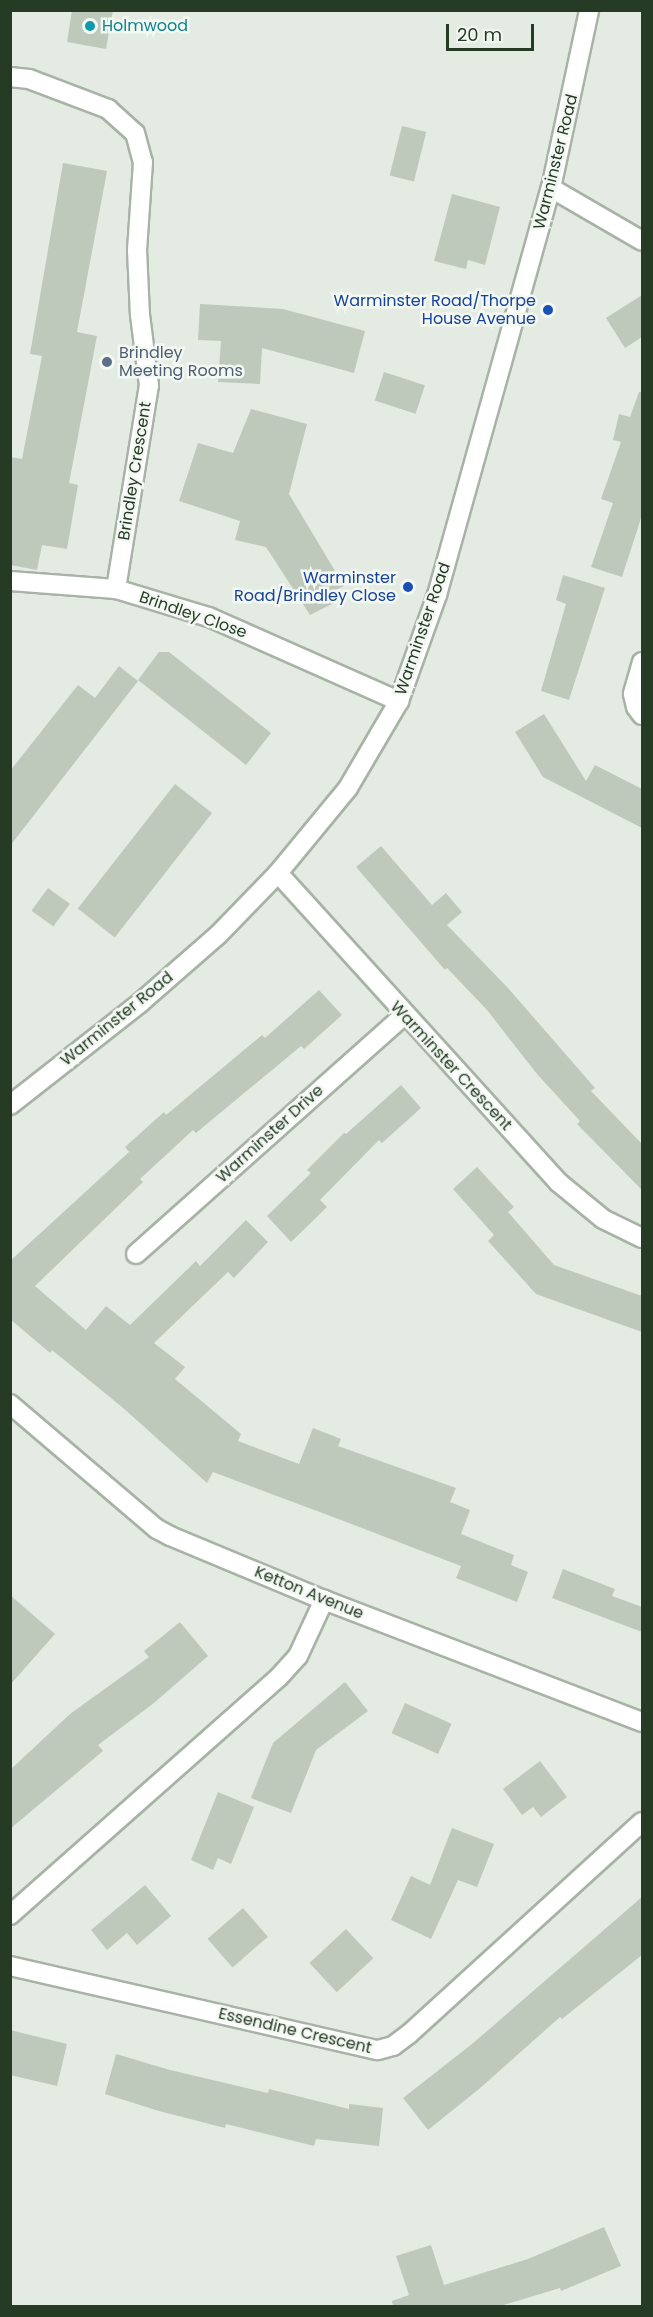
<!DOCTYPE html>
<style>
body{margin:0}
#map{position:relative;width:653px;height:2317px;overflow:hidden;background:#e4ebe2;font-family:Poppins,sans-serif}
div>[style]{position:absolute}
.building>*{inset:0;background:#bec9bb;transform-origin:0 0}
.roads{filter:drop-shadow(2px 0 #a7b3a5) drop-shadow(-2px 0 #a7b3a5) drop-shadow(0 2px #a7b3a5) drop-shadow(0 -2px #a7b3a5)}
.minor>*{height:18px;margin:-9px;padding:0 9px;transform-origin:9px;border-radius:9px;background:#fff}
.dots>*{width:16px;height:16px;translate:-50% -50%;box-sizing:border-box;border:3px solid #f4f8f3;border-radius:50%}
span{translate:-50% -50%;white-space:nowrap;text-align:center;line-height:1.15;-webkit-text-stroke:5px #f4f8f3;paint-order:stroke}
.culture-label{font-size:16px;color:#0d838f}
.left{translate:0 -50%;text-align:left}
.street-label{font-size:16px;color:#253b24}
.transit-label{font-size:16px;color:#164399}
.right{translate:-100% -50%;text-align:right}
.service-label{font-size:16px;color:#4e5e75}
.frame{position:absolute;inset:0;border:12px solid #253b24;pointer-events:none}
.scale{position:absolute;left:446px;top:24px;width:88px;height:27px;box-sizing:border-box;border:3px solid #253b24;border-top:0;padding-left:8px;font-size:18px;line-height:21px;white-space:nowrap;color:#253b24;-webkit-text-stroke:4px #f4f8f3;paint-order:stroke}
</style>
<div id="map">
<div class="building">
<i style="clip-path:polygon(72px 10px,113px 10px,106px 49px,67px 42px)"></i>
<i style="left:402px;top:126px;width:25px;height:51px;rotate:14deg"></i>
<i style="clip-path:polygon(63px 163px,107px 171px,77px 332px,97px 336px,69px 483px,78px 485px,67px 549px,42px 545px,37px 570px,10px 565px,10px 457px,22px 459px,42px 356px,30px 354px)"></i>
<i style="clip-path:polygon(452px 194px,500px 207px,485px 265px,468px 260px,466px 269px,434px 261px)"></i>
<i style="clip-path:polygon(642px 295px,642px 337px,625px 348px,606px 318px)"></i>
<i style="clip-path:polygon(200px 304px,283px 309px,365px 331px,354px 373px,262px 348px,260px 384px,218px 382px,221px 341px,198px 340px)"></i>
<i style="left:384px;top:372px;width:43px;height:30px;rotate:18deg"></i>
<i style="clip-path:polygon(639px 392px,642px 392px,642px 515px,622px 577px,591px 567px,613px 503px,601px 499px,621px 442px,613px 440px,619px 414px,630px 417px)"></i>
<i style="clip-path:polygon(251px 409px,307px 424px,289px 494px,344px 586px,330px 593px,336px 602px,310px 615px,266px 547px,235px 540px,240px 521px,179px 501px,198px 443px,233px 453px)"></i>
<i style="clip-path:polygon(563px 575px,605px 588px,569px 700px,541px 691px,566px 604px,556px 600px)"></i>
<i style="clip-path:polygon(159px 652px,169px 652px,271px 733px,246px 765px,138px 680px)"></i>
<i style="clip-path:polygon(119px 666px,138px 681px,10px 846px,10px 771px,78px 685px,95px 698px)"></i>
<i style="clip-path:polygon(544px 714px,586px 781px,595px 765px,642px 789px,642px 828px,543px 777px,515px 732px)"></i>
<i style="left:175px;top:784px;width:47px;height:158px;rotate:38deg"></i>
<i style="clip-path:polygon(381px 846px,432px 905px,446px 893px,462px 912px,447px 925px,508px 988px,595px 1088px,591px 1091px,642px 1144px,642px 1190px,577px 1124px,580px 1121px,537px 1074px,487px 1010px,447px 968px,445px 970px,356px 867px)"></i>
<i style="left:48px;top:888px;width:27px;height:28px;rotate:36deg"></i>
<i style="clip-path:polygon(319px 990px,342px 1015px,304px 1049px,301px 1046px,196px 1133px,193px 1130px,140px 1179px,143px 1182px,35px 1286px,86px 1330px,106px 1306px,130px 1325px,196px 1261px,200px 1266px,246px 1220px,268px 1242px,234px 1278px,228px 1272px,154px 1343px,185px 1367px,175px 1379px,241px 1434px,238px 1441px,299px 1464px,313px 1428px,341px 1439px,338px 1446px,456px 1488px,450px 1502px,470px 1510px,461px 1534px,514px 1555px,511px 1565px,528px 1572px,517px 1602px,456px 1578px,461px 1566px,341px 1520px,213px 1472px,207px 1483px,122px 1407px,52px 1350px,50px 1353px,10px 1319px,10px 1261px,129px 1152px,125px 1147px,164px 1112px,166px 1115px,262px 1035px,265px 1038px)"></i>
<i style="clip-path:polygon(401px 1085px,421px 1108px,382px 1143px,379px 1140px,320px 1200px,327px 1207px,291px 1242px,267px 1216px,311px 1173px,307px 1170px,344px 1133px,346px 1134px)"></i>
<i style="clip-path:polygon(477px 1167px,514px 1207px,508px 1212px,554px 1265px,642px 1296px,642px 1332px,536px 1294px,488px 1241px,494px 1235px,453px 1189px)"></i>
<i style="clip-path:polygon(563px 1569px,615px 1589px,612px 1596px,642px 1607px,642px 1632px,552px 1598px)"></i>
<i style="clip-path:polygon(10px 1595px,55px 1634px,10px 1685px)"></i>
<i style="clip-path:polygon(180px 1622px,208px 1656px,154px 1703px,98px 1745px,103px 1751px,10px 1829px,10px 1770px,70px 1714px,149px 1657px,144px 1651px)"></i>
<i style="clip-path:polygon(345px 1682px,368px 1711px,316px 1750px,291px 1813px,251px 1798px,273px 1743px)"></i>
<i style="left:405px;top:1703px;width:51px;height:33px;rotate:24deg"></i>
<i style="clip-path:polygon(540px 1761px,567px 1797px,541px 1817px,533px 1807px,522px 1815px,503px 1789px)"></i>
<i style="clip-path:polygon(218px 1792px,254px 1807px,231px 1864px,218px 1858px,213px 1870px,191px 1860px)"></i>
<i style="clip-path:polygon(452px 1828px,494px 1844px,477px 1887px,458px 1880px,431px 1939px,391px 1920px,411px 1876px,430px 1885px)"></i>
<i style="clip-path:polygon(145px 1885px,171px 1916px,137px 1945px,127px 1933px,107px 1950px,91px 1930px)"></i>
<i style="clip-path:polygon(642px 1897px,642px 1955px,562px 2019px,560px 2017px,479px 2089px,428px 2130px,403px 2098px,472px 2044px)"></i>
<i style="left:243px;top:1908px;width:38px;height:47px;rotate:49deg"></i>
<i style="left:346px;top:1929px;width:40px;height:50px;rotate:47deg"></i>
<i style="clip-path:polygon(10px 2030px,67px 2044px,57px 2086px,10px 2075px)"></i>
<i style="clip-path:polygon(116px 2054px,170px 2070px,268px 2093px,269px 2089px,349px 2109px,349px 2104px,383px 2108px,379px 2146px,316px 2139px,314px 2146px,226px 2124px,225px 2128px,159px 2111px,105px 2094px)"></i>
<i style="clip-path:polygon(604px 2227px,621px 2266px,561px 2291px,560px 2288px,497px 2307px,393px 2307px,392px 2301px,409px 2295px,396px 2256px,431px 2245px,444px 2285px,528px 2259px)"></i>
</div>
<div class="roads">
<div class="minor">
<i style="left:10px;top:77px;width:19px;rotate:6deg"></i>
<i style="left:29px;top:79px;width:85px;rotate:20.8deg"></i>
<i style="left:108px;top:109px;width:36px;rotate:42deg"></i>
<i style="left:135px;top:133px;width:30px;rotate:75deg"></i>
<i style="left:143px;top:162px;width:88px;rotate:93.9deg"></i>
<i style="left:137px;top:250px;width:65px;rotate:87.4deg"></i>
<i style="left:140px;top:315px;width:71px;rotate:82.7deg"></i>
<i style="left:149px;top:385px;width:207px;rotate:99.2deg"></i>
<i style="left:551px;top:188px;width:105px;rotate:30.2deg"></i>
<i style="left:10px;top:581px;width:106px;rotate:4.3deg"></i>
<i style="left:116px;top:589px;width:97px;rotate:16.8deg"></i>
<i style="left:209px;top:617px;width:208px;rotate:23.9deg"></i>
<i style="left:642px;top:662px;width:33px;rotate:106deg"></i>
<i style="left:633px;top:694px;width:13px;rotate:77deg"></i>
<i style="left:636px;top:707px;width:10px;rotate:53deg"></i>
<i style="left:278px;top:873px;width:417px;rotate:47.8deg"></i>
<i style="left:558px;top:1182px;width:58px;rotate:39.4deg"></i>
<i style="left:603px;top:1219px;width:43px;rotate:26deg"></i>
<i style="left:10px;top:1105px;width:165px;rotate:-38.1deg"></i>
<i style="left:140px;top:1003px;width:103px;rotate:-41.1deg"></i>
<i style="left:218px;top:935px;width:86px;rotate:-45.9deg"></i>
<i style="left:278px;top:873px;width:110px;rotate:-50.5deg"></i>
<i style="left:348px;top:788px;width:101px;rotate:-59.6deg"></i>
<i style="left:399px;top:701px;width:113px;rotate:-70.3deg"></i>
<i style="left:437px;top:595px;width:423px;rotate:-74.4deg"></i>
<i style="left:551px;top:188px;width:182px;rotate:-77.9deg"></i>
<i style="left:136px;top:1254px;width:359px;rotate:-41.7deg"></i>
<i style="left:10px;top:1404px;width:193px;rotate:40.4deg"></i>
<i style="left:157px;top:1529px;width:15px;rotate:28deg"></i>
<i style="left:170px;top:1536px;width:167px;rotate:22.6deg"></i>
<i style="left:324px;top:1600px;width:341px;rotate:21deg"></i>
<i style="left:10px;top:1915px;width:359px;rotate:-41.5deg"></i>
<i style="left:279px;top:1677px;width:28px;rotate:-48deg"></i>
<i style="left:298px;top:1656px;width:62px;rotate:-65.1deg"></i>
<i style="left:10px;top:1966px;width:377px;rotate:12.9deg"></i>
<i style="left:378px;top:2050px;width:16px;rotate:-15deg"></i>
<i style="left:393px;top:2046px;width:20px;rotate:-37deg"></i>
<i style="left:409px;top:2034px;width:315px;rotate:-42.3deg"></i>
</div>
</div>
<div class="dots">
<i style="left:90px;top:26px;background:#0f9aa8"></i>
<i style="left:548px;top:310px;background:#1a4fb4"></i>
<i style="left:107px;top:362px;background:#5c6f8a"></i>
<i style="left:408px;top:587px;background:#1a4fb4"></i>
</div>
<div class="culture-label">
<span class="left" style="left:102px;top:26px">Holmwood</span>
</div>
<div class="street-label">
<span style="left:556px;top:162px;rotate:-76deg">Warminster Road</span>
<span style="left:135px;top:471px;rotate:-81deg">Brindley Crescent</span>
<span style="left:193px;top:615px;rotate:19deg">Brindley Close</span>
<span style="left:423px;top:629px;rotate:-71deg">Warminster Road</span>
<span style="left:117px;top:1019px;rotate:-39deg">Warminster Road</span>
<span style="left:451px;top:1066px;rotate:47deg">Warminster Crescent</span>
<span style="left:270px;top:1134px;rotate:-42deg">Warminster Drive</span>
<span style="left:309px;top:1593px;rotate:22deg">Ketton Avenue</span>
<span style="left:295px;top:2031px;rotate:13deg">Essendine Crescent</span>
</div>
<div class="transit-label">
<span class="right" style="left:536px;top:310px">Warminster Road/Thorpe<br>House Avenue</span>
<span class="right" style="left:396px;top:587px">Warminster<br>Road/Brindley Close</span>
</div>
<div class="service-label">
<span class="left" style="left:119px;top:362px">Brindley<br>Meeting Rooms</span>
</div>
<div class="frame"></div>
<div class="scale">20 m</div>
</div>
